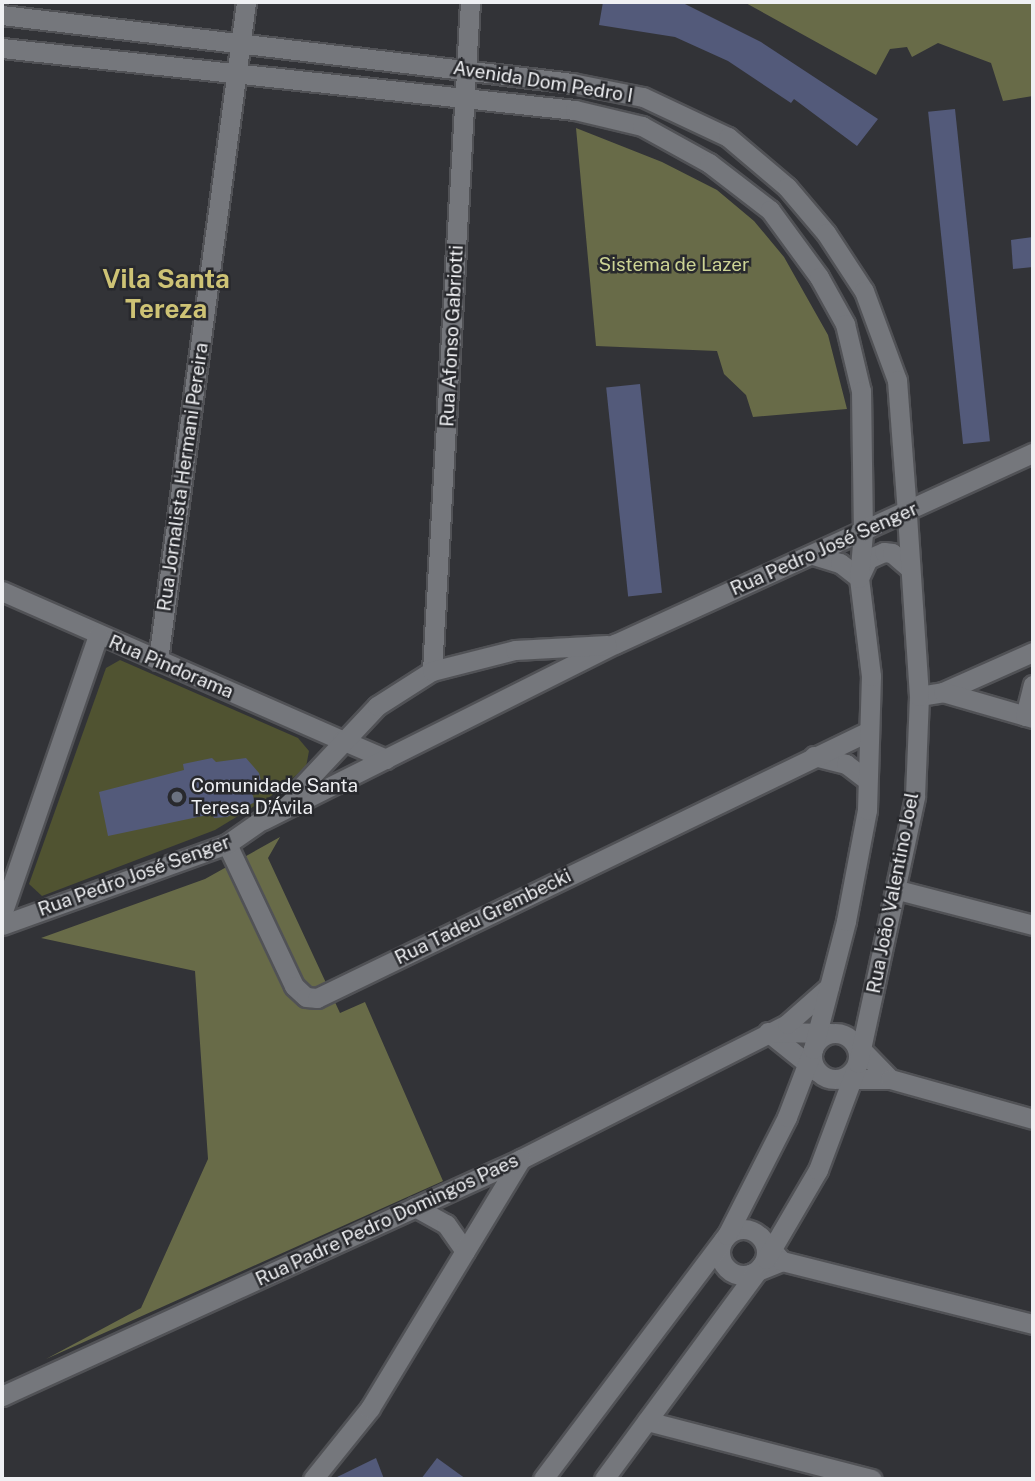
<!DOCTYPE html>
<meta charset="utf-8">
<style>
body{margin:0}
#map{position:relative;width:1035px;height:1481px;overflow:hidden;background:#323337;font-family:"Public Sans",sans-serif}
div>[style]{position:absolute}
.green>*{inset:0;background:#505331}
.forest>*{inset:0;background:#686b48}
.building>*{inset:0;background:#535a7a;transform-origin:0 0}
.roads{filter:drop-shadow(2px 0 #515256) drop-shadow(-2px 0 #515256) drop-shadow(0 2px #515256) drop-shadow(0 -2px #515256)}
.minor>*{height:19px;margin:-9.5px;padding:0 9.5px;transform-origin:9.5px;border-radius:9.5px;background:#75777c}
.tertiary>*{height:19px;margin:-9.5px;padding:0 9.5px;transform-origin:9.5px;border-radius:9.5px;background:#75777c}
.tertiary>.ring{margin:-9.5px;padding:0;box-sizing:content-box;background:none;border:19px solid #75777c;border-radius:50%}
.dots>*{width:19px;height:19px;translate:-50% -50%;box-sizing:border-box;border:4px solid #28292d;border-radius:50%}
span{translate:-50% -50%;white-space:nowrap;text-align:center;line-height:1.15;-webkit-text-stroke:5px #28292d;paint-order:stroke}
.street-label{font-size:19px;color:#eff0f3}
.park-label{font-size:19px;color:#cdd495}
.poi-label{font-size:19px;color:#eff0f3}
.left{translate:0 -50%;text-align:left}
.district-label{font-size:26px;color:#cec375;font-weight:700}
.frame{position:absolute;inset:0;border:4px solid #eff0f3;pointer-events:none}
</style>
<div id="map">
<div class="green">
<i style="clip-path:polygon(120px 660px,298px 738px,309px 751px,306px 767px,271px 796px,215px 830px,42px 896px,29px 884px,106px 668px)"></i>
</div>
<div class="forest">
<i style="clip-path:polygon(744px 2px,1033px 2px,1033px 96px,1003px 101px,991px 63px,938px 43px,912px 57px,907px 47px,890px 49px,876px 75px)"></i>
<i style="clip-path:polygon(576px 128px,662px 162px,717px 190px,754px 221px,784px 257px,828px 335px,847px 409px,753px 417px,746px 395px,724px 374px,717px 351px,596px 346px)"></i>
<i style="clip-path:polygon(280px 837px,268px 858px,340px 1013px,365px 1002px,443px 1181px,46px 1359px,141px 1308px,208px 1159px,195px 971px,41px 938px,205px 879px)"></i>
</div>
<div class="building">
<i style="clip-path:polygon(603px 2px,681px 2px,761px 42px,878px 119px,857px 146px,794px 99px,791px 103px,728px 61px,675px 37px,599px 25px)"></i>
<i style="left:955px;top:109px;width:334px;height:27px;rotate:84deg"></i>
<i style="clip-path:polygon(1033px 237px,1033px 267px,1013px 269px,1011px 240px)"></i>
<i style="left:640px;top:384px;width:210px;height:34px;rotate:84deg"></i>
<i style="clip-path:polygon(212px 758px,216px 762px,246px 758px,259px 773px,262px 785px,251px 790px,255px 802px,227px 817px,214px 818px,212px 814px,108px 836px,99px 792px,184px 770px,183px 764px)"></i>
<i style="clip-path:polygon(376px 1458px,384px 1479px,333px 1479px)"></i>
<i style="clip-path:polygon(437px 1458px,466px 1479px,421px 1479px)"></i>
</div>
<div class="roads">
<div class="minor">
<i style="left:2px;top:15px;width:574px;rotate:6.8deg"></i>
<i style="left:572px;top:83px;width:72px;rotate:11.2deg"></i>
<i style="left:643px;top:97px;width:94px;rotate:25.2deg"></i>
<i style="left:728px;top:137px;width:77px;rotate:40.3deg"></i>
<i style="left:787px;top:187px;width:60px;rotate:49.7deg"></i>
<i style="left:826px;top:233px;width:69px;rotate:56.8deg"></i>
<i style="left:864px;top:291px;width:95px;rotate:69.7deg"></i>
<i style="left:897px;top:380px;width:133px;rotate:85.7deg"></i>
<i style="left:2px;top:48px;width:576px;rotate:6.18deg"></i>
<i style="left:575px;top:110px;width:69px;rotate:13.4deg"></i>
<i style="left:642px;top:126px;width:77px;rotate:28.9deg"></i>
<i style="left:709px;top:163px;width:77px;rotate:37.6deg"></i>
<i style="left:770px;top:210px;width:83px;rotate:53.8deg"></i>
<i style="left:819px;top:277px;width:54px;rotate:61deg"></i>
<i style="left:845px;top:324px;width:69px;rotate:76.6deg"></i>
<i style="left:861px;top:391px;width:142px;rotate:89.2deg"></i>
<i style="left:2px;top:591px;width:371px;rotate:23.7deg"></i>
<i style="left:158px;top:660px;width:664px;rotate:-82.38deg"></i>
<i style="left:432px;top:671px;width:670px;rotate:-86.75deg"></i>
<i style="left:943px;top:692px;width:98px;rotate:-24deg"></i>
<i style="left:919px;top:696px;width:24px;rotate:-9deg"></i>
<i style="left:943px;top:692px;width:94px;rotate:16.1deg"></i>
<i style="left:1025px;top:716px;width:32px;rotate:-76deg"></i>
<i style="left:814px;top:756px;width:33px;rotate:14deg"></i>
<i style="left:846px;top:764px;width:25px;rotate:37deg"></i>
<i style="left:227px;top:844px;width:157px;rotate:64.7deg"></i>
<i style="left:294px;top:986px;width:16px;rotate:43deg"></i>
<i style="left:306px;top:997px;width:11px;rotate:5deg"></i>
<i style="left:317px;top:998px;width:613px;rotate:-25.81deg"></i>
<i style="left:898px;top:890px;width:139px;rotate:14.5deg"></i>
<i style="left:2px;top:914px;width:295px;rotate:-71deg"></i>
<i style="left:768px;top:1032px;width:64px;rotate:38.7deg"></i>
<i style="left:772px;top:1032px;width:58px;rotate:1deg"></i>
<i style="left:852px;top:1040px;width:54px;rotate:45.7deg"></i>
<i style="left:840px;top:1079px;width:50px"></i>
<i style="left:890px;top:1079px;width:148px;rotate:15.6deg"></i>
<i style="left:415px;top:1207px;width:35px;rotate:29deg"></i>
<i style="left:446px;top:1224px;width:33px;rotate:55deg"></i>
<i style="left:760px;top:1236px;width:32px;rotate:49deg"></i>
<i style="left:750px;top:1274px;width:35px;rotate:-22deg"></i>
<i style="left:782px;top:1261px;width:259px;rotate:14.1deg"></i>
<i style="left:2px;top:1396px;width:571px;rotate:-24.54deg"></i>
<i style="left:521px;top:1159px;width:298px;rotate:-26.9deg"></i>
<i style="left:787px;top:1024px;width:56px;rotate:-41.4deg"></i>
<i style="left:647px;top:1421px;width:232px;rotate:14.5deg"></i>
<i style="left:313px;top:1479px;width:91px;rotate:-51.2deg"></i>
<i style="left:370px;top:1408px;width:291px;rotate:-58.8deg"></i>
</div>
<div class="tertiary">
<i style="left:813px;top:555px;width:28px;rotate:17deg"></i>
<i style="left:840px;top:563px;width:24px;rotate:38deg"></i>
<i style="left:859px;top:578px;width:21px;rotate:-65deg"></i>
<i style="left:868px;top:559px;width:17px;rotate:-24deg"></i>
<i style="left:884px;top:552px;width:8px;rotate:7deg"></i>
<i style="left:892px;top:553px;width:23px;rotate:41deg"></i>
<i style="left:342px;top:740px;width:48px;rotate:23.4deg"></i>
<i style="left:263px;top:820px;width:394px;rotate:-26.6deg"></i>
<i style="left:615px;top:644px;width:460px;rotate:-24.6deg"></i>
<i style="left:2px;top:925px;width:239px;rotate:-19.8deg"></i>
<i style="left:227px;top:844px;width:72px;rotate:-34.8deg"></i>
<i style="left:286px;top:803px;width:133px;rotate:-46.8deg"></i>
<i style="left:377px;top:706px;width:65px;rotate:-32.5deg"></i>
<i style="left:432px;top:671px;width:86px;rotate:-14.2deg"></i>
<i style="left:515px;top:650px;width:92px;rotate:-3.1deg"></i>
<i class="ring" style="left:812px;top:1033px;width:27px;height:27px"></i>
<i class="ring" style="left:720px;top:1229px;width:27px;height:27px"></i>
<i style="left:543px;top:1479px;width:306px;rotate:-53deg"></i>
<i style="left:727px;top:1235px;width:132px;rotate:-63deg"></i>
<i style="left:787px;top:1117px;width:73px;rotate:-69.1deg"></i>
<i style="left:813px;top:1049px;width:132px;rotate:-75.5deg"></i>
<i style="left:846px;top:921px;width:113px;rotate:-79.3deg"></i>
<i style="left:867px;top:810px;width:134px;rotate:-88.3deg"></i>
<i style="left:871px;top:676px;width:99px;rotate:-97deg"></i>
<i style="left:859px;top:578px;width:45px;rotate:-84.9deg"></i>
<i style="left:604px;top:1479px;width:273px;rotate:-53.6deg"></i>
<i style="left:766px;top:1259px;width:103px;rotate:-59.7deg"></i>
<i style="left:818px;top:1170px;width:114px;rotate:-69.5deg"></i>
<i style="left:858px;top:1063px;width:273px;rotate:-77.9deg"></i>
<i style="left:915px;top:796px;width:100px;rotate:-87.7deg"></i>
<i style="left:919px;top:696px;width:183px;rotate:-93.8deg"></i>
</div>
</div>
<div class="dots">
<i style="left:177px;top:797px;background:#6b7280"></i>
</div>
<div class="street-label">
<span style="left:543px;top:82px;rotate:9deg">Avenida Dom Pedro I</span>
<span style="left:452px;top:336px;rotate:-87deg">Rua Afonso Gabriotti</span>
<span style="left:183px;top:477px;rotate:-82deg">Rua Jornalista Hermani Pereira</span>
<span style="left:824px;top:549px;rotate:-24deg">Rua Pedro José Senger</span>
<span style="left:171px;top:667px;rotate:23deg">Rua Pindorama</span>
<span style="left:134px;top:876px;rotate:-20deg">Rua Pedro José Senger</span>
<span style="left:893px;top:893px;rotate:-79deg">Rua João Valentino Joel</span>
<span style="left:483px;top:917px;rotate:-26deg">Rua Tadeu Grembecki</span>
<span style="left:387px;top:1220px;rotate:-25deg">Rua Padre Pedro Domingos Paes</span>
</div>
<div class="park-label">
<span style="left:674px;top:265px">Sistema de Lazer</span>
</div>
<div class="poi-label">
<span class="left" style="left:191px;top:797px">Comunidade Santa<br>Teresa D’Ávila</span>
</div>
<div class="district-label">
<span style="left:166px;top:294px">Vila Santa<br>Tereza</span>
</div>
<div class="frame"></div>
</div>
